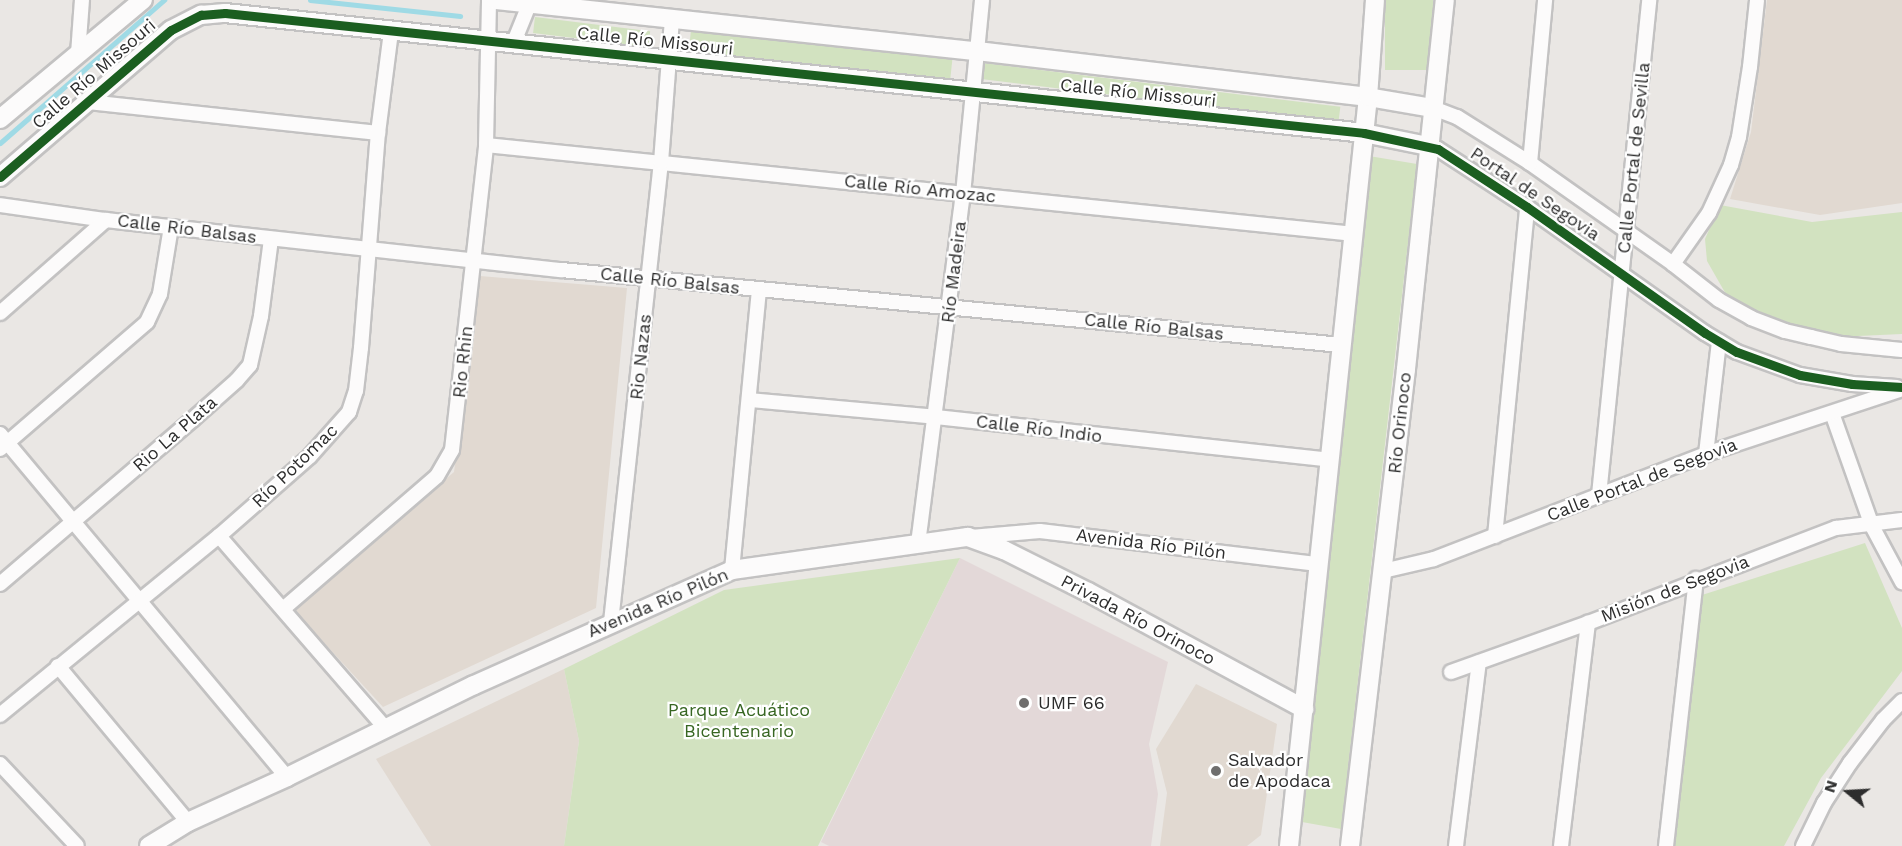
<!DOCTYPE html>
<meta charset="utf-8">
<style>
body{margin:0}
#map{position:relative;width:1902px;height:846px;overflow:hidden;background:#eae7e4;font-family:"Work Sans",sans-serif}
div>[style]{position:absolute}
.education>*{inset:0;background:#e1d9d1}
.medical>*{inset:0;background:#e3d8d8}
.green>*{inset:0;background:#d2e2c0;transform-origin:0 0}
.stream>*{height:5px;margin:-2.5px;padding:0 2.5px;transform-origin:2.5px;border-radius:2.5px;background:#9fdae5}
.roads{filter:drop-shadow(2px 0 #c3c2c2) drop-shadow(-2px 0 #c3c2c2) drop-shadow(0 2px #c3c2c2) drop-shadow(0 -2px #c3c2c2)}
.street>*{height:14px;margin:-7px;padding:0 7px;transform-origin:7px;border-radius:7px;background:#fcfbfb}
.secondary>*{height:18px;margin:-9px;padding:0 9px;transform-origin:9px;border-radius:9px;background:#fcfbfb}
.cycleway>*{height:9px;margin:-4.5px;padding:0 4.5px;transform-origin:4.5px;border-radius:4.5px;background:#1b5e20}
.dots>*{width:16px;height:16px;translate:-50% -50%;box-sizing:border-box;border:3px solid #fff;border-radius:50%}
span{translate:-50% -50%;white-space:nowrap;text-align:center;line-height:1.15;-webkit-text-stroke:4.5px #fff;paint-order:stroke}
.street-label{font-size:18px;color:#2d2d2d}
.poi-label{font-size:18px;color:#2d2d2d}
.left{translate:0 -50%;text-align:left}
.park-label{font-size:18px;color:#376622}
.north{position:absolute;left:1818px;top:762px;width:60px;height:60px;-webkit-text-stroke:4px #fff;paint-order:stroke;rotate:288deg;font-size:16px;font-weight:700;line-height:24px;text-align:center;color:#2d2d2d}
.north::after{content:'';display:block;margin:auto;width:21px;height:27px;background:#2d2d2d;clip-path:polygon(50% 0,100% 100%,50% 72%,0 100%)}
</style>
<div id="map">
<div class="education">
<i style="clip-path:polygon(1767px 0,1902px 0,1902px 203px,1820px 215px,1730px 199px,1751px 132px)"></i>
<i style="clip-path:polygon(480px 276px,627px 288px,596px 608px,383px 707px,293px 609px,454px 472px)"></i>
<i style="clip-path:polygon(564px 669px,579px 741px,564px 846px,431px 846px,376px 759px)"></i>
<i style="clip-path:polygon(1196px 684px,1277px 724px,1261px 835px,1247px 846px,1160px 846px,1167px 793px,1156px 749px)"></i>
</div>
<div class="medical">
<i style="clip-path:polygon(960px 558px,1168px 662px,1149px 744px,1158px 794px,1151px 846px,829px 846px,821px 842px)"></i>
</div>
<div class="green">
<i style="left:1385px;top:0;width:48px;height:70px"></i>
<i style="left:535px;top:17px;width:116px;height:16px;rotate:7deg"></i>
<i style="left:691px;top:30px;width:263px;height:22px;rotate:6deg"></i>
<i style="left:983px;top:63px;width:360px;height:16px;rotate:7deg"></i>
<i style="clip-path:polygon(1369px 156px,1417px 164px,1341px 829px,1302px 822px)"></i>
<i style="clip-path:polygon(1720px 205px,1812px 222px,1902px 212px,1902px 334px,1836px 337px,1747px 311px,1727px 296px,1707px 261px,1705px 239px)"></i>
<i style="clip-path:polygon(1865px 543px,1902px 628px,1902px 671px,1821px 778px,1784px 846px,1671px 846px,1702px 595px)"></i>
<i style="clip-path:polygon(960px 558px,818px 846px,564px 846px,579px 741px,564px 669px,724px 590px)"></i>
</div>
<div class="stream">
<i style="left:310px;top:0;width:151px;rotate:6.1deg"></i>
<i style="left:0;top:143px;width:218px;rotate:-41.1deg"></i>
</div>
<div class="roads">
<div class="street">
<i style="left:514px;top:42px;width:45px;rotate:-68deg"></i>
<i style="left:78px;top:54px;width:54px;rotate:-85.8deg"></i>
<i style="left:88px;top:102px;width:292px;rotate:6.1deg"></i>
<i style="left:1433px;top:108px;width:26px;rotate:21deg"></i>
<i style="left:1457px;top:117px;width:86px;rotate:32.2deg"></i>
<i style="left:1530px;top:163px;width:175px;rotate:35.2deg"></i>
<i style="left:1673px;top:264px;width:58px;rotate:38deg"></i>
<i style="left:1719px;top:300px;width:37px;rotate:29deg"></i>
<i style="left:1751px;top:318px;width:36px;rotate:21deg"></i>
<i style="left:1785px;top:331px;width:27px;rotate:13deg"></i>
<i style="left:1811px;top:337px;width:31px;rotate:13deg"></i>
<i style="left:1841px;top:344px;width:61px;rotate:5.6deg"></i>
<i style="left:486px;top:145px;width:873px;rotate:5.85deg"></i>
<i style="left:1428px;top:146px;width:10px;rotate:17deg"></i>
<i style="left:1438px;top:149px;width:106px;rotate:33.1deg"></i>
<i style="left:1527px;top:207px;width:218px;rotate:35.3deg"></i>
<i style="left:1705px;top:333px;width:37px;rotate:31deg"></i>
<i style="left:1737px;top:352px;width:67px;rotate:20.1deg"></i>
<i style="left:1800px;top:375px;width:53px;rotate:9.8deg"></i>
<i style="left:1852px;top:384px;width:45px;rotate:3.8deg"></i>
<i style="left:1530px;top:163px;width:164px;rotate:-84.7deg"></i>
<i style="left:0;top:205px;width:107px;rotate:8.1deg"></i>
<i style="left:106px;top:220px;width:458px;rotate:6.3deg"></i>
<i style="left:561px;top:270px;width:785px;rotate:5.49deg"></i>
<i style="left:1673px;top:264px;width:62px;rotate:-54.8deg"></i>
<i style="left:1709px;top:213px;width:53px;rotate:-65.4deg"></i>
<i style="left:1731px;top:165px;width:29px;rotate:-74deg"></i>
<i style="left:1739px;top:137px;width:71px;rotate:-81.1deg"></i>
<i style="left:1750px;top:67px;width:67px;rotate:-84deg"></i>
<i style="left:0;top:313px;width:141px;rotate:-41.3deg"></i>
<i style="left:750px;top:400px;width:187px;rotate:5.2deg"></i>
<i style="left:936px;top:417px;width:395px;rotate:6.2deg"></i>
<i style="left:1832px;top:413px;width:120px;rotate:70.5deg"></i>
<i style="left:1872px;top:526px;width:64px;rotate:61.8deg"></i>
<i style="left:0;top:434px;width:447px;rotate:50.1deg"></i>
<i style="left:0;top:449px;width:194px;rotate:-40.8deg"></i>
<i style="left:147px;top:322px;width:31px;rotate:-65deg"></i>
<i style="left:160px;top:294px;width:68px;rotate:-80.7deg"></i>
<i style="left:1706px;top:454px;width:113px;rotate:-83.4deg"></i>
<i style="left:1599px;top:495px;width:498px;rotate:-84.2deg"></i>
<i style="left:219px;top:536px;width:255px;rotate:49.1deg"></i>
<i style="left:1495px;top:536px;width:331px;rotate:-84.4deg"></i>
<i style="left:971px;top:537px;width:69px;rotate:-5deg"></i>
<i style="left:1040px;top:531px;width:280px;rotate:6.8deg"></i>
<i style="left:918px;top:544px;width:353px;rotate:-82.7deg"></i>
<i style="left:963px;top:194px;width:195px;rotate:-84.4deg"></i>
<i style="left:732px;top:570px;width:282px;rotate:-84.5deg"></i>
<i style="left:1383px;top:571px;width:52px;rotate:-13.2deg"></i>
<i style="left:1434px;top:559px;width:292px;rotate:-21.1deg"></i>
<i style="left:1706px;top:454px;width:206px;rotate:-18.3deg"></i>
<i style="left:0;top:584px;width:253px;rotate:-40.5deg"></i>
<i style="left:192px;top:420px;width:60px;rotate:-41.6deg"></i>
<i style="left:237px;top:380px;width:20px;rotate:-49deg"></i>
<i style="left:250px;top:365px;width:50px;rotate:-77.3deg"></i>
<i style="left:261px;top:316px;width:78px;rotate:-82.6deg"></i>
<i style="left:283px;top:609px;width:203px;rotate:-40.8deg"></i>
<i style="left:437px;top:476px;width:30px;rotate:-60deg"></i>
<i style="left:452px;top:450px;width:307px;rotate:-83.6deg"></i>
<i style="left:486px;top:145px;width:145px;rotate:-88.8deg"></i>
<i style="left:611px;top:622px;width:463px;rotate:-83.8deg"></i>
<i style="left:661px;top:162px;width:142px;rotate:-85.6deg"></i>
<i style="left:58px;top:666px;width:203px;rotate:50.2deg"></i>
<i style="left:1451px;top:672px;width:145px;rotate:-19.7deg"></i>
<i style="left:1588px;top:623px;width:266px;rotate:-21deg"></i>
<i style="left:1836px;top:528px;width:66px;rotate:-6.9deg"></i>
<i style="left:0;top:715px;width:283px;rotate:-39.3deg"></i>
<i style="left:219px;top:536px;width:121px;rotate:-41.3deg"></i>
<i style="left:310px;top:456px;width:59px;rotate:-48.4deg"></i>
<i style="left:349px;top:412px;width:22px;rotate:-72deg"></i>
<i style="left:356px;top:391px;width:43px;rotate:-83.4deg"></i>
<i style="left:361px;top:348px;width:216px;rotate:-85.5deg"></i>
<i style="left:378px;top:133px;width:102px;rotate:-82.7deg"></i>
<i style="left:0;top:764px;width:112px;rotate:46.8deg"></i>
<i style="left:1456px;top:846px;width:185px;rotate:-82.9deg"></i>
<i style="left:1561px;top:846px;width:225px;rotate:-83.1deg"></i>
<i style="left:1666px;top:846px;width:269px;rotate:-83.6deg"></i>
<i style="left:1803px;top:846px;width:48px;rotate:-64deg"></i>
<i style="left:1824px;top:803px;width:48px;rotate:-57deg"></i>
<i style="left:1850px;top:763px;width:54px;rotate:-52.5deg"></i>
<i style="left:1883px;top:720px;width:27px;rotate:-45deg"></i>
</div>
<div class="secondary">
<i style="left:496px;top:0;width:484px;rotate:6.1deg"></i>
<i style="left:977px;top:51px;width:394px;rotate:6.7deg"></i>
<i style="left:1368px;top:97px;width:66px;rotate:9.6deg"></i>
<i style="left:0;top:119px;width:186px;rotate:-39.8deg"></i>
<i style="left:0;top:177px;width:225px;rotate:-40.7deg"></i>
<i style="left:171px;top:30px;width:34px;rotate:-27deg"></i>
<i style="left:201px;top:15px;width:24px;rotate:-5deg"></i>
<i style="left:225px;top:13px;width:1145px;rotate:6.01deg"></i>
<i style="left:1364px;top:133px;width:65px;rotate:11.5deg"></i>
<i style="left:149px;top:846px;width:46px;rotate:-31.6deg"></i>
<i style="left:188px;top:822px;width:109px;rotate:-24.4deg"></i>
<i style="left:287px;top:777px;width:208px;rotate:-26.2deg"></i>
<i style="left:474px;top:685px;width:282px;rotate:-24deg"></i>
<i style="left:732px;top:570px;width:238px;rotate:-8deg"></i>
<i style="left:968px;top:537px;width:38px;rotate:20deg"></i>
<i style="left:1004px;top:550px;width:94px;rotate:26.6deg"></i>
<i style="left:1088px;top:592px;width:246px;rotate:28.4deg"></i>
<i style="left:1289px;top:846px;width:753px;rotate:-83.98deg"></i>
<i style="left:1368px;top:97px;width:97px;rotate:-85.9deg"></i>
<i style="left:1350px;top:846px;width:480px;rotate:-83.3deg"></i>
<i style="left:1406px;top:369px;width:371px;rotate:-84deg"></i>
</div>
</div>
<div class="cycleway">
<i style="left:0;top:177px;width:225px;rotate:-40.7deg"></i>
<i style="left:171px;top:30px;width:34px;rotate:-27deg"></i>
<i style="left:201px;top:15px;width:24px;rotate:-5deg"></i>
<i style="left:225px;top:13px;width:1145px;rotate:6.01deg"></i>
<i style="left:1364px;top:133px;width:76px;rotate:12.2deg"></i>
<i style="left:1438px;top:149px;width:106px;rotate:33.1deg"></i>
<i style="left:1527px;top:207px;width:218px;rotate:35.3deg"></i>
<i style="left:1705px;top:333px;width:37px;rotate:31deg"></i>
<i style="left:1737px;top:352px;width:67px;rotate:20.1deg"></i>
<i style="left:1800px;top:375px;width:53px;rotate:9.8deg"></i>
<i style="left:1852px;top:384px;width:50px;rotate:3.4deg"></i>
</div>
<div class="dots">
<i style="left:1024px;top:703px;background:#6f6e6d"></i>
<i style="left:1216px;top:771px;background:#6f6e6d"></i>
</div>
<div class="street-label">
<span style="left:655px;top:41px;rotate:6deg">Calle Río Missouri</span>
<span style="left:94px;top:74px;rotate:-41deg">Calle Río Missouri</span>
<span style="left:1138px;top:93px;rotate:6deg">Calle Río Missouri</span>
<span style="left:1634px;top:158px;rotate:-84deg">Calle Portal de Sevilla</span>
<span style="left:920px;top:189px;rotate:6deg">Calle Río Amozac</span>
<span style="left:1535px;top:194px;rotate:34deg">Portal de Segovia</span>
<span style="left:187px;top:229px;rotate:7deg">Calle Río Balsas</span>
<span style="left:954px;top:272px;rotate:-83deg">Río Madeira</span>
<span style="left:670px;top:281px;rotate:6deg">Calle Río Balsas</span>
<span style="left:1154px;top:327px;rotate:6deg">Calle Río Balsas</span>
<span style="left:641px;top:357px;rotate:-84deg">Rio Nazas</span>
<span style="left:463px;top:362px;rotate:-84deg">Rio Rhin</span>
<span style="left:1400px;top:423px;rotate:-84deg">Río Orinoco</span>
<span style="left:1039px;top:429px;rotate:7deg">Calle Río Indio</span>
<span style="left:175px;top:434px;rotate:-41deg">Rio La Plata</span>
<span style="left:295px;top:466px;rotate:-44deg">Río Potomac</span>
<span style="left:1642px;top:480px;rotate:-21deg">Calle Portal de Segovia</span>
<span style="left:1151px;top:544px;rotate:7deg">Avenida Río Pilón</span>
<span style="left:1675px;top:589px;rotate:-21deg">Misión de Segovia</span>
<span style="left:658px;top:603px;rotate:-23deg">Avenida Río Pilón</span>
<span style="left:1138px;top:620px;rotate:28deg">Privada Río Orinoco</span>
</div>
<div class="poi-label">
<span class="left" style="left:1038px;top:703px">UMF 66</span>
<span class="left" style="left:1228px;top:771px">Salvador<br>de Apodaca</span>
</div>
<div class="park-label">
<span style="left:739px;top:721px">Parque Acuático<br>Bicentenario</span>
</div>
<div class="north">N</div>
</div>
